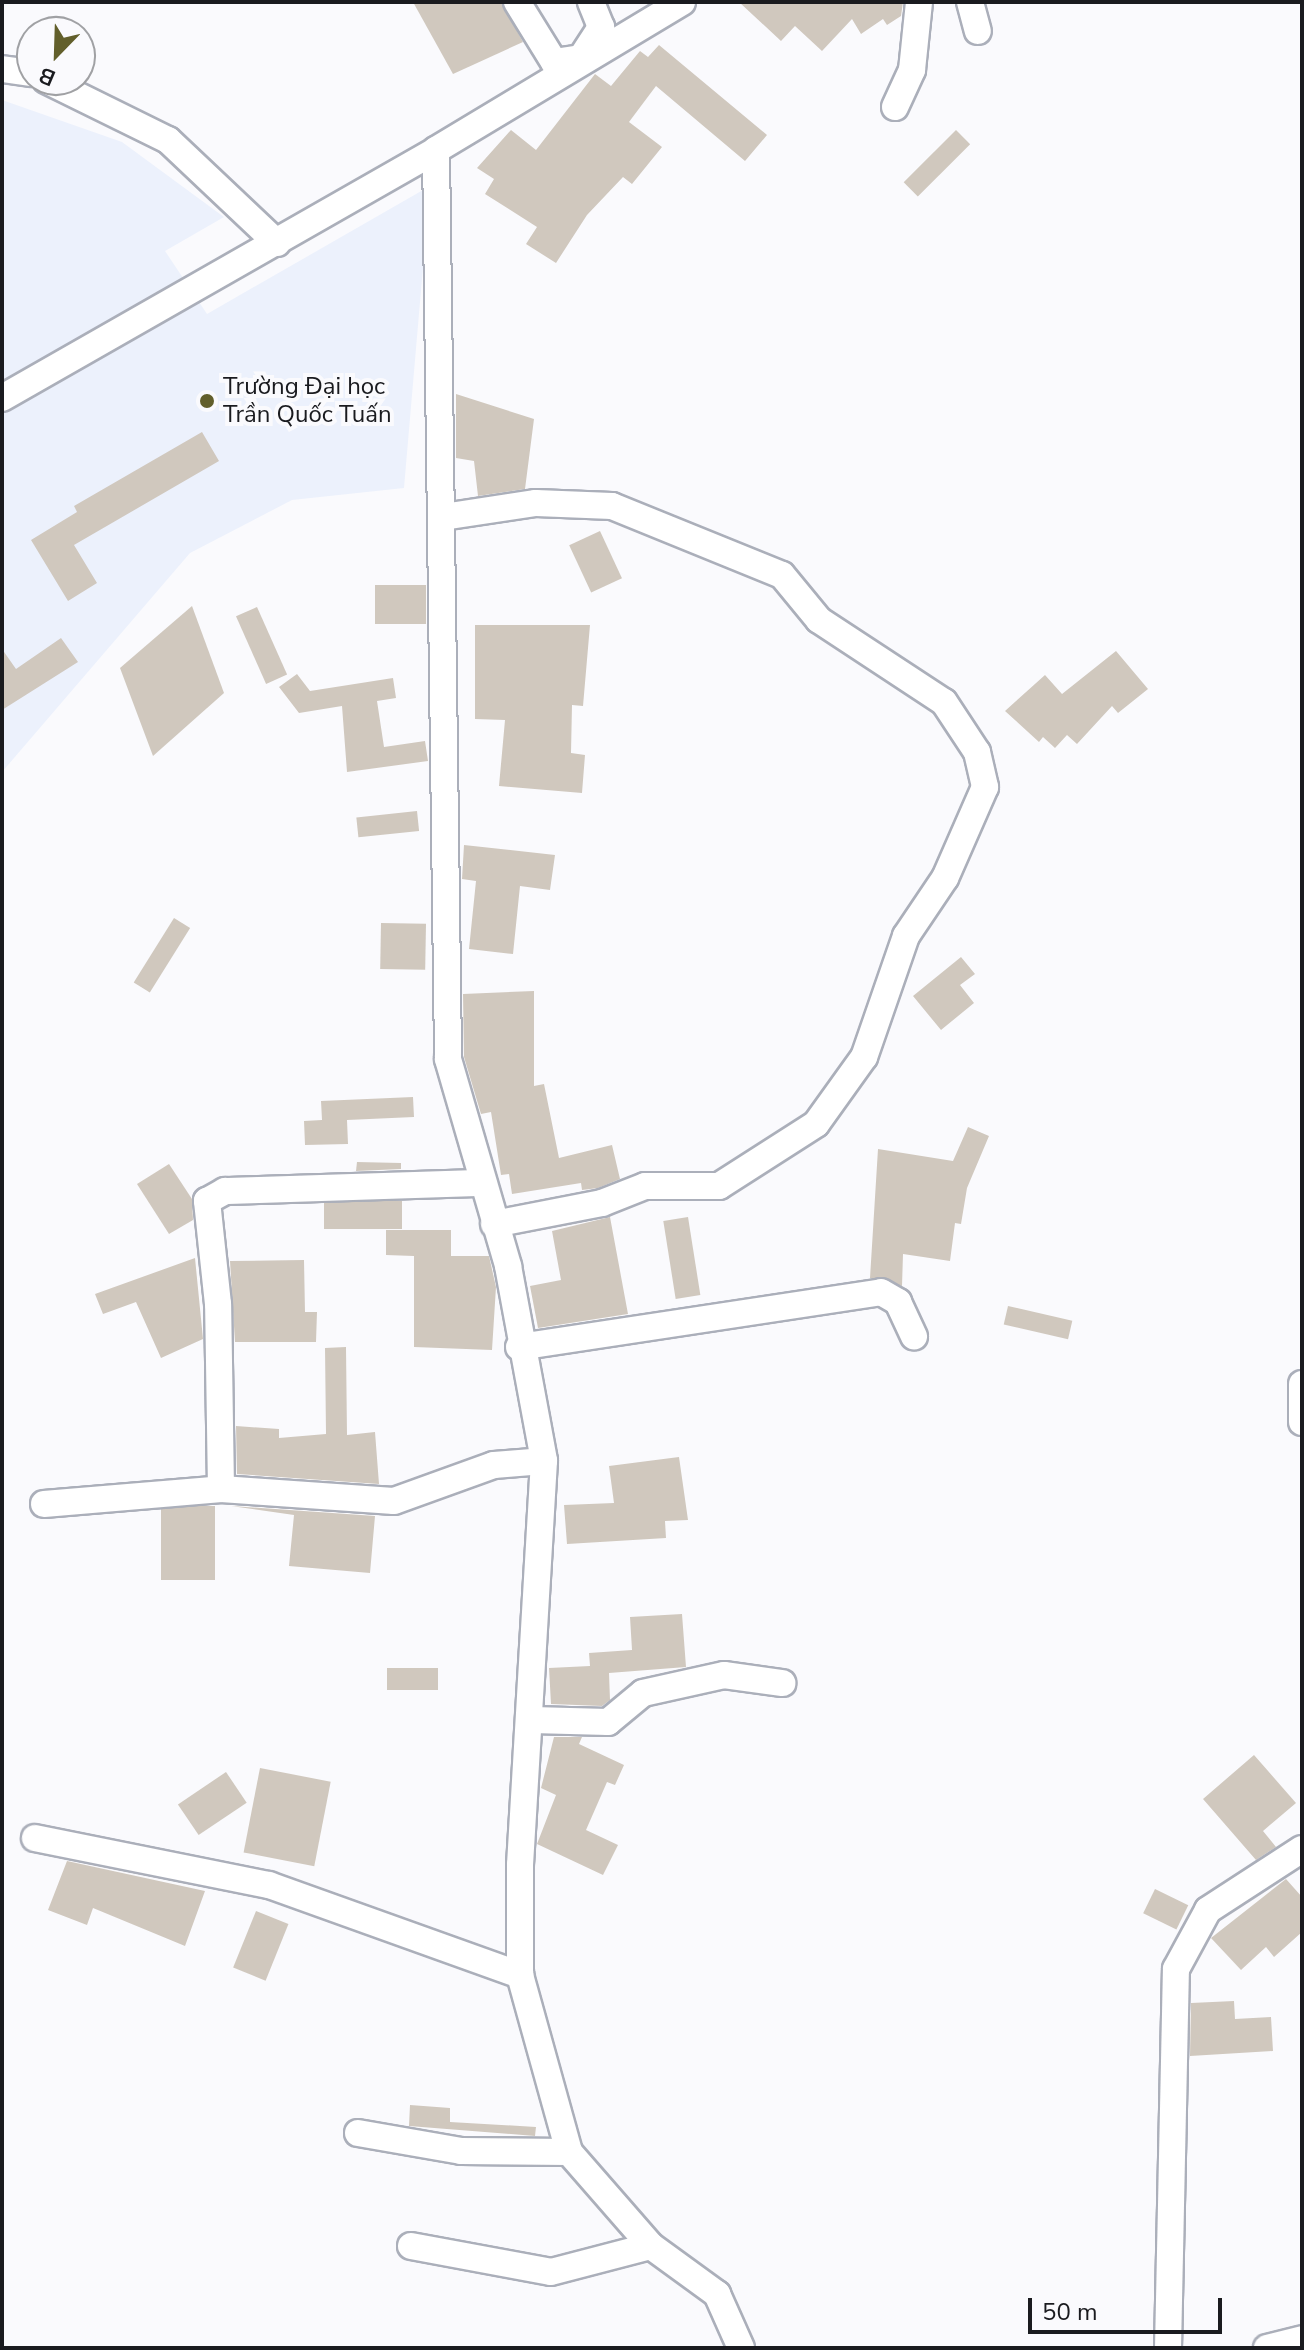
<!DOCTYPE html>
<meta charset="utf-8">
<style>
body{margin:0}
#map{position:relative;width:1304px;height:2350px;overflow:hidden;background:#fafafd;font-family:"Nunito Sans",sans-serif}
div>[style]{position:absolute}
.built>*{inset:0;background:#ecf1fc}
.building>*{inset:0;background:#d0c8be;transform-origin:0 0}
.roads{filter:drop-shadow(2px 0 #abafba) drop-shadow(-2px 0 #abafba) drop-shadow(0 2px #abafba) drop-shadow(0 -2px #abafba)}
.minor>*{height:26px;margin:-13px;padding:0 13px;transform-origin:13px;border-radius:13px;background:#fff}
.dots>*{width:22px;height:22px;translate:-50% -50%;box-sizing:border-box;border:4px solid #fafafd;border-radius:50%}
span{translate:-50% -50%;white-space:nowrap;text-align:center;line-height:1.15;-webkit-text-stroke:8px #fafafd;paint-order:stroke}
.poi-label{font-size:24px;color:#1a1b1f}
.left{translate:0 -50%;text-align:left}
.frame{position:absolute;inset:0;border:4px solid #1a1b1f;pointer-events:none}
.north{position:absolute;left:16px;top:16px;width:80px;height:80px;box-sizing:border-box;background:#fafafd;border:2px solid #a0a1a4;border-radius:50%;rotate:203deg;font-size:22px;font-weight:700;line-height:32px;text-align:center;color:#1a1b1f}
.north::after{content:'';display:block;margin:auto;width:28px;height:36px;background:#625f2b;clip-path:polygon(50% 0,100% 100%,50% 72%,0 100%)}
.scale{position:absolute;left:1028px;top:2298px;width:194px;height:36px;box-sizing:border-box;border:4px solid #1a1b1f;border-top:0;padding-left:10px;font-size:24px;line-height:28px;white-space:nowrap;color:#1a1b1f;-webkit-text-stroke:6px #fafafd;paint-order:stroke}
</style>
<div id="map">
<div class="built">
<i style="clip-path:polygon(2px 100px,122px 142px,224px 217px,165px 251px,207px 314px,430px 186px,404px 488px,292px 500px,190px 553px,2px 772px)"></i>
</div>
<div class="building">
<i style="clip-path:polygon(413px 2px,501px 2px,523px 42px,453px 74px)"></i>
<i style="clip-path:polygon(739px 2px,903px 2px,901px 16px,887px 25px,883px 19px,861px 34px,852px 19px,822px 51px,795px 26px,781px 41px)"></i>
<i style="clip-path:polygon(659px 45px,767px 135px,745px 161px,656px 86px,629px 122px,662px 147px,632px 184px,623px 177px,587px 215px,556px 263px,526px 244px,537px 227px,485px 194px,494px 179px,477px 168px,511px 130px,536px 150px,595px 74px,611px 86px,640px 51px,648px 57px)"></i>
<i style="left:956px;top:130px;width:20px;height:74px;rotate:45deg"></i>
<i style="clip-path:polygon(456px 394px,534px 419px,525px 489px,478px 496px,474px 461px,456px 458px)"></i>
<i style="clip-path:polygon(202px 432px,219px 461px,74px 545px,97px 583px,68px 601px,31px 540px,77px 512px,74px 506px)"></i>
<i style="left:600px;top:531px;width:52px;height:34px;rotate:65deg"></i>
<i style="left:426px;top:585px;width:39px;height:51px;rotate:90deg"></i>
<i style="clip-path:polygon(192px 606px,224px 693px,153px 756px,120px 668px)"></i>
<i style="left:257px;top:607px;width:74px;height:23px;rotate:66deg"></i>
<i style="clip-path:polygon(475px 625px,590px 625px,583px 706px,572px 705px,571px 753px,585px 755px,582px 793px,499px 786px,505px 720px,475px 719px)"></i>
<i style="clip-path:polygon(61px 638px,78px 662px,2px 710px,2px 649px,16px 669px)"></i>
<i style="clip-path:polygon(1116px 651px,1148px 689px,1118px 713px,1112px 706px,1077px 744px,1067px 735px,1055px 748px,1043px 737px,1039px 742px,1005px 711px,1045px 675px,1062px 694px)"></i>
<i style="clip-path:polygon(297px 674px,310px 691px,393px 678px,396px 698px,377px 701px,384px 747px,425px 741px,428px 761px,347px 772px,342px 706px,299px 713px,279px 687px)"></i>
<i style="left:417px;top:811px;width:20px;height:61px;rotate:84deg"></i>
<i style="clip-path:polygon(464px 845px,555px 855px,550px 890px,520px 886px,513px 954px,469px 949px,476px 881px,462px 879px)"></i>
<i style="left:174px;top:918px;width:19px;height:76px;rotate:32deg"></i>
<i style="left:381px;top:923px;width:45px;height:46px;rotate:1deg"></i>
<i style="clip-path:polygon(961px 957px,975px 974px,960px 985px,974px 1003px,941px 1030px,913px 996px)"></i>
<i style="clip-path:polygon(534px 991px,534px 1086px,544px 1084px,559px 1158px,612px 1145px,620px 1179px,598px 1188px,582px 1190px,581px 1183px,512px 1194px,509px 1174px,501px 1175px,491px 1112px,481px 1114px,464px 1057px,463px 994px)"></i>
<i style="clip-path:polygon(413px 1097px,414px 1117px,347px 1120px,348px 1144px,305px 1145px,304px 1121px,322px 1120px,321px 1101px)"></i>
<i style="clip-path:polygon(968px 1127px,989px 1136px,967px 1188px,961px 1224px,955px 1223px,950px 1261px,903px 1254px,902px 1286px,870px 1278px,878px 1149px,953px 1161px)"></i>
<i style="clip-path:polygon(357px 1162px,401px 1163px,401px 1169px,356px 1171px)"></i>
<i style="clip-path:polygon(169px 1164px,192px 1199px,193px 1220px,169px 1234px,137px 1184px)"></i>
<i style="left:402px;top:1201px;width:28px;height:78px;rotate:90deg"></i>
<i style="clip-path:polygon(610px 1217px,628px 1314px,538px 1328px,530px 1286px,561px 1280px,552px 1231px)"></i>
<i style="left:688px;top:1217px;width:79px;height:25px;rotate:81deg"></i>
<i style="clip-path:polygon(386px 1230px,451px 1230px,451px 1256px,489px 1256px,496px 1287px,492px 1350px,414px 1347px,414px 1256px,386px 1255px)"></i>
<i style="clip-path:polygon(195px 1258px,203px 1339px,161px 1358px,136px 1302px,103px 1314px,95px 1294px)"></i>
<i style="clip-path:polygon(304px 1260px,305px 1312px,317px 1312px,316px 1342px,235px 1342px,230px 1261px)"></i>
<i style="left:1008px;top:1306px;width:66px;height:19px;rotate:13deg"></i>
<i style="clip-path:polygon(346px 1347px,347px 1435px,375px 1432px,379px 1484px,237px 1474px,236px 1426px,279px 1429px,279px 1438px,326px 1434px,325px 1348px)"></i>
<i style="clip-path:polygon(679px 1457px,688px 1520px,665px 1521px,666px 1538px,567px 1544px,564px 1505px,614px 1503px,609px 1466px)"></i>
<i style="left:215px;top:1506px;width:74px;height:54px;rotate:90deg"></i>
<i style="clip-path:polygon(231px 1506px,375px 1516px,370px 1573px,289px 1566px,294px 1515px)"></i>
<i style="clip-path:polygon(682px 1614px,686px 1667px,609px 1673px,610px 1700px,602px 1706px,551px 1704px,549px 1668px,590px 1666px,589px 1653px,632px 1650px,630px 1617px)"></i>
<i style="left:438px;top:1668px;width:22px;height:51px;rotate:90deg"></i>
<i style="clip-path:polygon(554px 1737px,582px 1737px,579px 1744px,624px 1765px,615px 1785px,607px 1782px,586px 1830px,618px 1845px,603px 1875px,537px 1844px,556px 1795px,541px 1788px)"></i>
<i style="clip-path:polygon(1254px 1755px,1296px 1803px,1263px 1831px,1276px 1847px,1256px 1860px,1203px 1799px)"></i>
<i style="left:260px;top:1768px;width:72px;height:86px;rotate:11deg"></i>
<i style="left:226px;top:1772px;width:37px;height:58px;rotate:56deg"></i>
<i style="clip-path:polygon(67px 1861px,205px 1891px,185px 1946px,93px 1908px,87px 1925px,48px 1910px)"></i>
<i style="clip-path:polygon(1286px 1879px,1302px 1897px,1302px 1932px,1274px 1957px,1266px 1947px,1241px 1970px,1211px 1938px)"></i>
<i style="left:1155px;top:1889px;width:37px;height:27px;rotate:26deg"></i>
<i style="left:256px;top:1911px;width:35px;height:61px;rotate:22deg"></i>
<i style="clip-path:polygon(1234px 2001px,1235px 2019px,1271px 2017px,1273px 2051px,1190px 2056px,1191px 2003px)"></i>
<i style="clip-path:polygon(410px 2105px,450px 2108px,450px 2122px,536px 2127px,535px 2136px,409px 2126px)"></i>
</div>
<div class="roads">
<div class="minor">
<i style="left:517px;top:2px;width:70px;rotate:58.3deg"></i>
<i style="left:554px;top:62px;width:27px;rotate:-8deg"></i>
<i style="left:581px;top:58px;width:37px;rotate:-57deg"></i>
<i style="left:601px;top:27px;width:27px;rotate:-112deg"></i>
<i style="left:682px;top:2px;width:287px;rotate:149deg"></i>
<i style="left:436px;top:150px;width:909px;rotate:89.24deg"></i>
<i style="left:448px;top:1059px;width:216px;rotate:73.8deg"></i>
<i style="left:508px;top:1266px;width:198px;rotate:79.5deg"></i>
<i style="left:544px;top:1461px;width:405px;rotate:93.4deg"></i>
<i style="left:520px;top:1865px;width:110px;rotate:90deg"></i>
<i style="left:520px;top:1975px;width:184px;rotate:74.5deg"></i>
<i style="left:569px;top:2152px;width:125px;rotate:48.9deg"></i>
<i style="left:651px;top:2246px;width:82px;rotate:36deg"></i>
<i style="left:717px;top:2294px;width:59px;rotate:66deg"></i>
<i style="left:970px;top:2px;width:30px;rotate:75deg"></i>
<i style="left:2px;top:69px;width:30px;rotate:8deg"></i>
<i style="left:46px;top:80px;width:136px;rotate:26.2deg"></i>
<i style="left:168px;top:140px;width:150px;rotate:43.4deg"></i>
<i style="left:895px;top:107px;width:41px;rotate:-65.3deg"></i>
<i style="left:912px;top:70px;width:68px;rotate:-84.1deg"></i>
<i style="left:2px;top:398px;width:500px;rotate:-29.7deg"></i>
<i style="left:443px;top:517px;width:94px;rotate:-8.6deg"></i>
<i style="left:536px;top:503px;width:76px;rotate:2.3deg"></i>
<i style="left:612px;top:506px;width:183px;rotate:22.1deg"></i>
<i style="left:782px;top:575px;width:58px;rotate:50.6deg"></i>
<i style="left:819px;top:620px;width:149px;rotate:33.3deg"></i>
<i style="left:944px;top:702px;width:60px;rotate:56.6deg"></i>
<i style="left:977px;top:752px;width:36px;rotate:77deg"></i>
<i style="left:985px;top:787px;width:99px;rotate:113.7deg"></i>
<i style="left:945px;top:878px;width:70px;rotate:123.9deg"></i>
<i style="left:906px;top:936px;width:128px;rotate:109.1deg"></i>
<i style="left:864px;top:1057px;width:82px;rotate:125.6deg"></i>
<i style="left:816px;top:1124px;width:115px;rotate:147.4deg"></i>
<i style="left:719px;top:1186px;width:74px;rotate:180deg"></i>
<i style="left:645px;top:1186px;width:46px;rotate:158.4deg"></i>
<i style="left:602px;top:1203px;width:110px;rotate:169deg"></i>
<i style="left:519px;top:1347px;width:366px;rotate:-8.6deg"></i>
<i style="left:881px;top:1292px;width:20px;rotate:30deg"></i>
<i style="left:898px;top:1302px;width:38px;rotate:65deg"></i>
<i style="left:1302px;top:1384px;width:38px;rotate:90deg"></i>
<i style="left:221px;top:1489px;width:185px;rotate:-90.9deg"></i>
<i style="left:218px;top:1304px;width:104px;rotate:-96.1deg"></i>
<i style="left:207px;top:1201px;width:21px;rotate:-29deg"></i>
<i style="left:225px;top:1191px;width:255px;rotate:-1.8deg"></i>
<i style="left:44px;top:1504px;width:178px;rotate:-4.8deg"></i>
<i style="left:221px;top:1489px;width:173px;rotate:4deg"></i>
<i style="left:394px;top:1501px;width:106px;rotate:-19.8deg"></i>
<i style="left:494px;top:1465px;width:50px;rotate:-4.6deg"></i>
<i style="left:532px;top:1720px;width:76px;rotate:1.5deg"></i>
<i style="left:608px;top:1722px;width:45px;rotate:-39.6deg"></i>
<i style="left:643px;top:1693px;width:83px;rotate:-12.5deg"></i>
<i style="left:724px;top:1675px;width:59px;rotate:7.9deg"></i>
<i style="left:35px;top:1838px;width:239px;rotate:11.4deg"></i>
<i style="left:269px;top:1885px;width:267px;rotate:19.7deg"></i>
<i style="left:358px;top:2133px;width:105px;rotate:9.9deg"></i>
<i style="left:461px;top:2151px;width:108px;rotate:0.5deg"></i>
<i style="left:411px;top:2246px;width:142px;rotate:10.5deg"></i>
<i style="left:551px;top:2272px;width:103px;rotate:-14.6deg"></i>
<i style="left:1168px;top:2348px;width:379px;rotate:-88.8deg"></i>
<i style="left:1176px;top:1969px;width:67px;rotate:-61.5deg"></i>
<i style="left:1208px;top:1910px;width:112px;rotate:-33deg"></i>
<i style="left:1267px;top:2348px;width:36px;rotate:-14deg"></i>
</div>
</div>
<div class="dots">
<i style="left:207px;top:401px;background:#625f2b"></i>
</div>
<div class="poi-label">
<span class="left" style="left:223px;top:401px">Trường Đại học<br>Trần Quốc Tuấn</span>
</div>
<div class="frame"></div>
<div class="north">B</div>
<div class="scale">50 m</div>
</div>
